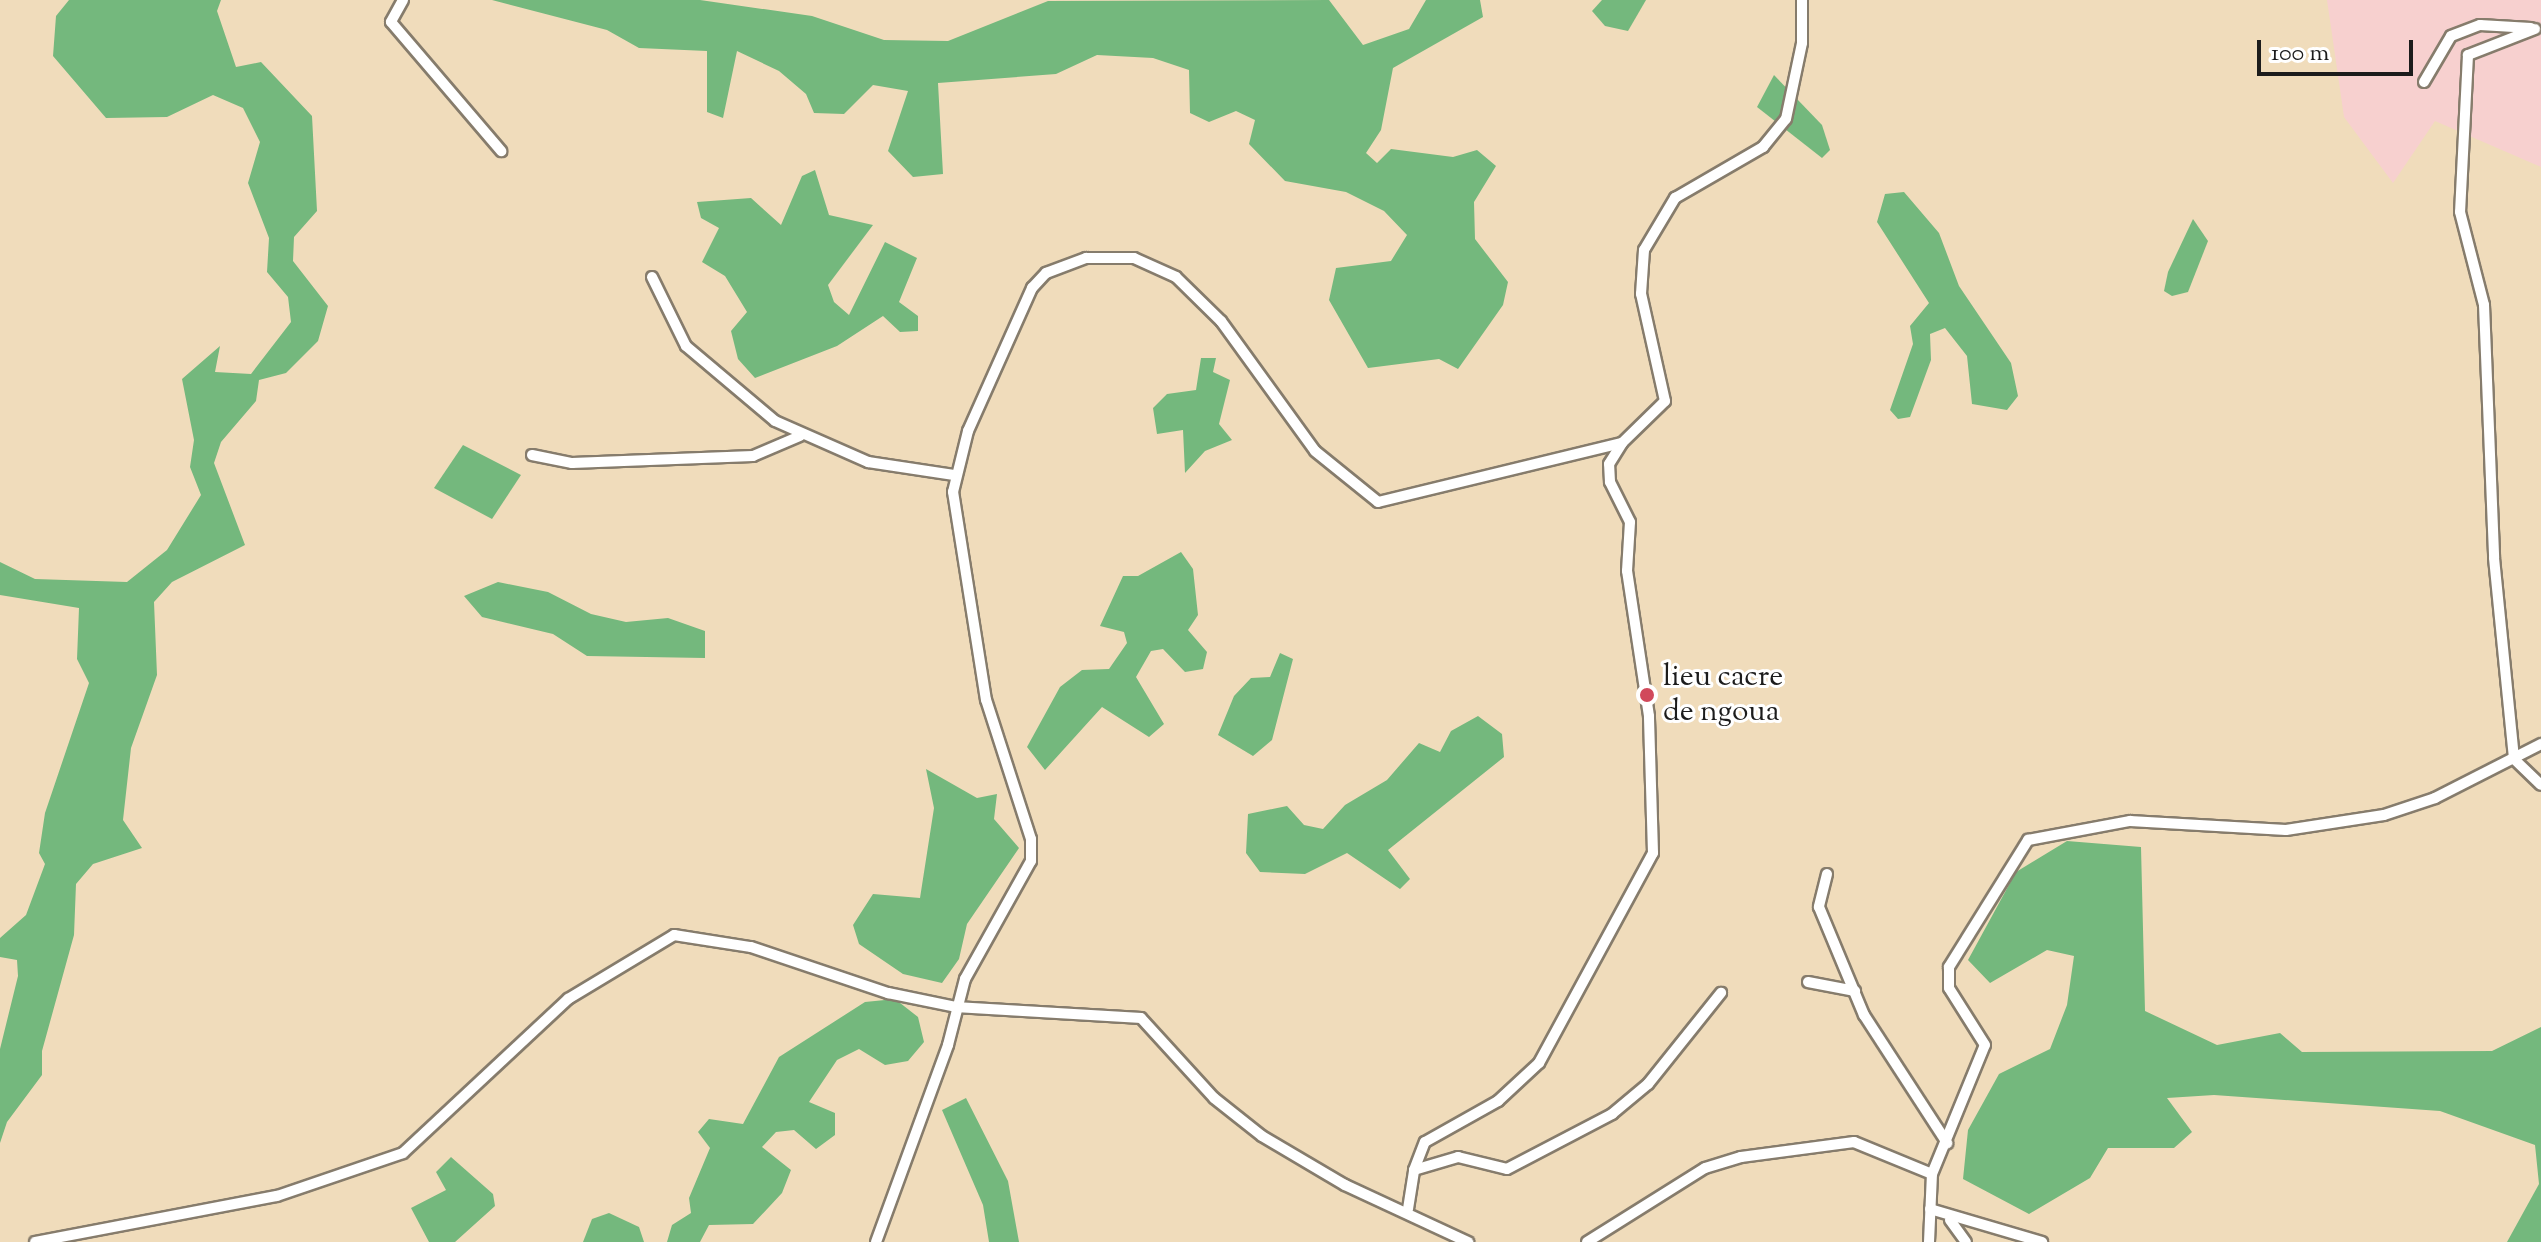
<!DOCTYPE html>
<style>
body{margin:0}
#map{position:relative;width:2541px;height:1242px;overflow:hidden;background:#f0dcbb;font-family:"Sorts Mill Goudy",serif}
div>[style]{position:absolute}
.built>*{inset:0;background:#f7d0cf}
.forest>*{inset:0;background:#74b87d}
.roads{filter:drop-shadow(2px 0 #867c6c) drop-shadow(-2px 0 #867c6c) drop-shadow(0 2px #867c6c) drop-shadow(0 -2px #867c6c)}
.minor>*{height:10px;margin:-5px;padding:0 5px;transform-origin:5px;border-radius:5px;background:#fff}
.dots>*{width:22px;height:22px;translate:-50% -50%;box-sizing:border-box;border:4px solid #fff;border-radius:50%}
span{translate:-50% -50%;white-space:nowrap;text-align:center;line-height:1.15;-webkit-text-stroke:6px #fff;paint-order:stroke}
.poi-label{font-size:30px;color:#1c1c1c}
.left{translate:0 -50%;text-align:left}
.scale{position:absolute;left:2257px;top:40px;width:156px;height:36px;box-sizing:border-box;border:4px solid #1c1c1c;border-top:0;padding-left:10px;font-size:24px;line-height:28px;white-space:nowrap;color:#1c1c1c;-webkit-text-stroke:6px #fff;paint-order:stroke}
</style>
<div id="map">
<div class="built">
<i style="clip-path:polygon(2327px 0,2541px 0,2541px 167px,2435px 121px,2393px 183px,2344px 117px)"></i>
</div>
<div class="forest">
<i style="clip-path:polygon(69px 0,221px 0,217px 11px,236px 67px,261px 62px,312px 116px,317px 211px,294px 237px,293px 261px,328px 306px,318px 341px,286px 373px,259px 380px,256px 401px,221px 442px,214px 463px,245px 545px,172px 582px,154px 602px,157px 675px,131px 748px,123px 820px,142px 848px,93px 864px,76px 884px,74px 935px,42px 1051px,42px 1075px,7px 1122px,0 1143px,0 1049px,18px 976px,17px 960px,0 957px,0 938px,26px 915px,45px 864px,39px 853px,45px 813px,89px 683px,77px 659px,79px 608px,0 595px,0 562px,35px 579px,127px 582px,167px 550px,201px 495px,190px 467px,194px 440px,182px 379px,220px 346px,215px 372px,251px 374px,291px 322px,288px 297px,267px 272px,269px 238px,248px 183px,260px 142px,243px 108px,213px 95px,167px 117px,106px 118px,53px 56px,56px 16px)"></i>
<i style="clip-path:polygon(492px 0,700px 0,812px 16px,884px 40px,948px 41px,1048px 1px,1329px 0,1363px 45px,1409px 29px,1426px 0,1480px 0,1483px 17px,1393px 68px,1381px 130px,1366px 153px,1377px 163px,1391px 149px,1453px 157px,1477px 150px,1496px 166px,1474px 202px,1475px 239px,1508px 282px,1503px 305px,1458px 369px,1439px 359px,1368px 368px,1329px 300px,1336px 268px,1391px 261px,1407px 235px,1384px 211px,1346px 192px,1285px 181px,1249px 144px,1255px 120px,1236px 111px,1209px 122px,1190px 113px,1189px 70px,1153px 58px,1097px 55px,1056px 74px,938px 83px,943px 174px,913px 177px,888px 151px,908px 91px,873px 85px,844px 114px,814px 113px,806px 94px,779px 71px,737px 51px,723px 118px,707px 112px,707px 51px,639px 48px,607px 30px)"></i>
<i style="clip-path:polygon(1602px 0,1646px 0,1628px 31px,1605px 26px,1592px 11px)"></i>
<i style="clip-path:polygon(1774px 75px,1822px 125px,1830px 150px,1822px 158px,1757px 107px)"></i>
<i style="clip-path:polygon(815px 170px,829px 215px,873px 225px,828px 285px,834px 302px,849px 315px,885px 242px,917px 258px,899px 302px,918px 316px,918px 331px,900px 332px,883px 316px,837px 346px,755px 378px,738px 359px,731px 331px,747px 312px,725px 276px,702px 262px,719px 228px,701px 218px,697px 202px,751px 198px,781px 225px,802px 176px)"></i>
<i style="clip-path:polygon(1904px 192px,1939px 233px,1959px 286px,2011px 363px,2018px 396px,2007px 410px,1972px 404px,1967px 356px,1945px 328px,1930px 334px,1931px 360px,1910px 417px,1898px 419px,1890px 410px,1913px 344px,1910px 326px,1929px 303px,1877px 222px,1885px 194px)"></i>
<i style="clip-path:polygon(2193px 219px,2208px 241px,2188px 292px,2172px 296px,2164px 291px,2168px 272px)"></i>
<i style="clip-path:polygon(1201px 358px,1216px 358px,1213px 372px,1230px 380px,1219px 424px,1232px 440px,1205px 451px,1185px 473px,1183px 430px,1157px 434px,1153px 408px,1167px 394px,1196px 390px)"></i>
<i style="clip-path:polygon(463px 445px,521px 475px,492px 519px,434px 488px)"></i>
<i style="clip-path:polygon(1181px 552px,1193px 569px,1198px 615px,1188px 630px,1207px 652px,1203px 669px,1185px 672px,1163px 649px,1151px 651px,1136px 677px,1164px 724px,1149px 737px,1102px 707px,1045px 770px,1027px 747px,1060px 687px,1082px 670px,1109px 669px,1127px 643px,1124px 632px,1100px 626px,1123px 576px,1138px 576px)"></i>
<i style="clip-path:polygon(498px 582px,548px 592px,591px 614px,626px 622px,668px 618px,705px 631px,705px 658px,587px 656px,553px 634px,482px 617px,464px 596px)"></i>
<i style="clip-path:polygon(1280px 653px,1293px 659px,1272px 740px,1253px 756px,1218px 735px,1234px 696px,1251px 678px,1270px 677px)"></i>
<i style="clip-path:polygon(1478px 716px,1502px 734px,1504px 757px,1388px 850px,1410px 879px,1400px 889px,1347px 853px,1305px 874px,1260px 872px,1246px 853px,1248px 814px,1287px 806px,1304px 825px,1323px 829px,1345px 805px,1387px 780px,1419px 743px,1440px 752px,1451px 731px)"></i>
<i style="clip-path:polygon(926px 769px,977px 798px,997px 794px,994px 819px,1019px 848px,967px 924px,959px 959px,942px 983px,903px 974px,859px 944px,853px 925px,873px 894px,920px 898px,934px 808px)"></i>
<i style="clip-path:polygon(2067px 841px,2141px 847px,2145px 1011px,2217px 1045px,2280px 1033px,2302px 1052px,2492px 1051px,2541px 1027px,2541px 1242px,2507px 1242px,2539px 1184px,2535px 1145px,2440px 1111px,2214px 1095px,2167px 1098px,2192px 1132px,2174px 1148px,2108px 1148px,2090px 1178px,2029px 1214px,1963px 1179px,1968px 1130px,1999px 1074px,2050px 1049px,2067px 1005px,2074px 956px,2047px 950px,1990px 983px,1968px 960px,2016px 872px)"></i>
<i style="clip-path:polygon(895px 999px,918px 1017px,924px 1042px,908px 1061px,885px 1065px,859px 1049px,837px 1060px,809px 1102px,835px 1113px,835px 1135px,816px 1149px,794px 1130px,776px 1132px,762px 1147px,791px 1170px,782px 1193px,753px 1224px,709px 1225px,700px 1242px,667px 1242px,672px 1225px,691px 1213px,689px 1198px,710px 1148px,698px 1132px,709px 1119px,743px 1124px,779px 1057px,865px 1002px)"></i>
<i style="clip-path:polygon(966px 1098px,1008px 1181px,1019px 1242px,989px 1242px,983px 1205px,942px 1110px)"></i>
<i style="clip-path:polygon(451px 1157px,493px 1194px,495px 1206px,455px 1242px,429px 1242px,411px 1208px,446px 1190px,436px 1172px)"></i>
<i style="clip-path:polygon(609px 1213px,639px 1227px,644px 1242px,583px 1242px,592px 1219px)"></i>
</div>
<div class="roads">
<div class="minor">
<i style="left:403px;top:0;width:25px;rotate:119deg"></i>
<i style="left:391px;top:22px;width:170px;rotate:49.5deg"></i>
<i style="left:2535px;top:29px;width:72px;rotate:158.8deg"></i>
<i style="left:2468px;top:55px;width:157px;rotate:92.9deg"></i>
<i style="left:2460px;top:212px;width:96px;rotate:75.5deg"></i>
<i style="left:2484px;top:305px;width:253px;rotate:87.7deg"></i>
<i style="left:2494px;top:558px;width:202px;rotate:84.3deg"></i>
<i style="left:2514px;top:759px;width:37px;rotate:44deg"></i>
<i style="left:2424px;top:82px;width:53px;rotate:-59.6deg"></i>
<i style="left:2451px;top:36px;width:31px;rotate:-21deg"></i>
<i style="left:2480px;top:25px;width:51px;rotate:3.4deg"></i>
<i style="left:652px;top:277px;width:77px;rotate:63.8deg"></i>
<i style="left:686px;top:346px;width:116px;rotate:40.1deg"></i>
<i style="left:775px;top:421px;width:102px;rotate:23.8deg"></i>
<i style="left:868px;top:462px;width:87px;rotate:8.6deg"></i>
<i style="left:532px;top:455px;width:41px;rotate:11.3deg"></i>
<i style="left:572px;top:463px;width:181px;rotate:-2.2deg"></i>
<i style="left:753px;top:456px;width:51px;rotate:-23.1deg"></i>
<i style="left:1827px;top:874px;width:34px;rotate:104deg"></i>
<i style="left:1819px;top:907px;width:117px;rotate:67.4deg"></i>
<i style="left:1864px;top:1015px;width:153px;rotate:57deg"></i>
<i style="left:1808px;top:982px;width:48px;rotate:10.8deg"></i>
<i style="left:1414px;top:1170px;width:30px;rotate:-69deg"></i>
<i style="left:1425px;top:1142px;width:84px;rotate:-29.3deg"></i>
<i style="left:1498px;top:1101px;width:56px;rotate:-42.8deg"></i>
<i style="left:1539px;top:1063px;width:239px;rotate:-61.5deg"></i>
<i style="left:1653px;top:853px;width:137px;rotate:-91.7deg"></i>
<i style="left:1649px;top:716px;width:147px;rotate:-98.6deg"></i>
<i style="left:1627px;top:571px;width:49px;rotate:-86.5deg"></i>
<i style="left:1630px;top:522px;width:45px;rotate:-116.6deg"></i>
<i style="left:1610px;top:482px;width:18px;rotate:-93deg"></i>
<i style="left:1609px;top:464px;width:25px;rotate:-58deg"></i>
<i style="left:1408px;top:1209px;width:39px;rotate:-81deg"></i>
<i style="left:1414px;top:1170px;width:46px;rotate:-16.5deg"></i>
<i style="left:1458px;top:1157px;width:50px;rotate:13.8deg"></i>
<i style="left:1507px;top:1169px;width:119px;rotate:-27.6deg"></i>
<i style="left:1612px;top:1114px;width:47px;rotate:-39.8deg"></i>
<i style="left:1648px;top:1084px;width:117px;rotate:-51.3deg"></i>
<i style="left:1930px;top:1209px;width:117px;rotate:16.4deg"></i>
<i style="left:1950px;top:1220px;width:27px;rotate:54deg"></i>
<i style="left:35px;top:1242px;width:246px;rotate:-10.8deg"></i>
<i style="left:277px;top:1196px;width:133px;rotate:-18.8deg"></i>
<i style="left:403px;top:1153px;width:226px;rotate:-43deg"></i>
<i style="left:568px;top:999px;width:124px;rotate:-31.1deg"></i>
<i style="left:674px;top:935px;width:78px;rotate:8.9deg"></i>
<i style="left:751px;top:947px;width:145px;rotate:18.6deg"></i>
<i style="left:888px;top:993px;width:69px;rotate:11.6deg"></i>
<i style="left:956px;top:1007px;width:185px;rotate:3.4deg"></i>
<i style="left:1141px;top:1018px;width:108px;rotate:47.6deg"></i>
<i style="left:1214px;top:1098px;width:61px;rotate:38.4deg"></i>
<i style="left:1262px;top:1136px;width:96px;rotate:30.6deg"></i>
<i style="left:1345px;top:1185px;width:136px;rotate:24.9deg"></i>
<i style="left:876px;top:1242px;width:210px;rotate:-69.9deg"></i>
<i style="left:948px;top:1045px;width:68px;rotate:-75.6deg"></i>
<i style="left:965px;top:979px;width:135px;rotate:-60.8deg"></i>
<i style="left:1031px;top:861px;width:22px;rotate:-90deg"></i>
<i style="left:1031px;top:839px;width:146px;rotate:-107.9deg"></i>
<i style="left:986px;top:700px;width:211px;rotate:-99deg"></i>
<i style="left:953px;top:492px;width:63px;rotate:-76.2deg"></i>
<i style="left:968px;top:431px;width:157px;rotate:-65.9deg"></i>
<i style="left:1032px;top:288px;width:21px;rotate:-47deg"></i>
<i style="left:1046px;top:273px;width:43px;rotate:-20.6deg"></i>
<i style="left:1086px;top:258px;width:48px"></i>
<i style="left:1134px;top:258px;width:46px;rotate:24.3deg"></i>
<i style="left:1176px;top:277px;width:63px;rotate:44.4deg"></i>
<i style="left:1221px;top:321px;width:160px;rotate:54.1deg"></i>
<i style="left:1315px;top:451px;width:81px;rotate:39deg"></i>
<i style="left:1378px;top:502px;width:251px;rotate:-13.6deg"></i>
<i style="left:1622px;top:443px;width:60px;rotate:-44.3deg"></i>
<i style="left:1665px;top:401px;width:110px;rotate:-102.6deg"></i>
<i style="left:1641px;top:294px;width:44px;rotate:-86.1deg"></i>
<i style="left:1644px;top:250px;width:61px;rotate:-59.2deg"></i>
<i style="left:1675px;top:198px;width:102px;rotate:-30.1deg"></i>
<i style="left:1763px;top:147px;width:36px;rotate:-51deg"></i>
<i style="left:1786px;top:119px;width:78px;rotate:-78.1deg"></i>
<i style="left:1802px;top:43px;width:43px;rotate:-90deg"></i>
<i style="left:1587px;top:1242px;width:139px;rotate:-32.1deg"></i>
<i style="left:1705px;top:1168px;width:38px;rotate:-17deg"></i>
<i style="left:1741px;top:1157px;width:114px;rotate:-7.6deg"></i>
<i style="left:1854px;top:1142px;width:84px;rotate:22.3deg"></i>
<i style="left:1929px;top:1242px;width:68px;rotate:-87.5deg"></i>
<i style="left:1932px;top:1174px;width:139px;rotate:-67.7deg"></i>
<i style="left:1985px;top:1045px;width:67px;rotate:-122.3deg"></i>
<i style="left:1949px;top:988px;width:21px;rotate:-90deg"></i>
<i style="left:1949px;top:967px;width:150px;rotate:-58.1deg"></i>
<i style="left:2028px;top:840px;width:104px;rotate:-10.6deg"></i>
<i style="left:2130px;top:821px;width:156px;rotate:3.3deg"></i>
<i style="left:2286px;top:830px;width:99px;rotate:-8.7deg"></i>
<i style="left:2384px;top:815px;width:54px;rotate:-18.4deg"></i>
<i style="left:2435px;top:798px;width:119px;rotate:-27deg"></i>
</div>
</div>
<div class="dots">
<i style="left:1647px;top:695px;background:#d1495b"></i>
</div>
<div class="poi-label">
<span class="left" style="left:1663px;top:695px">lieu cacre<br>de ngoua</span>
</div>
<div class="scale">100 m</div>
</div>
